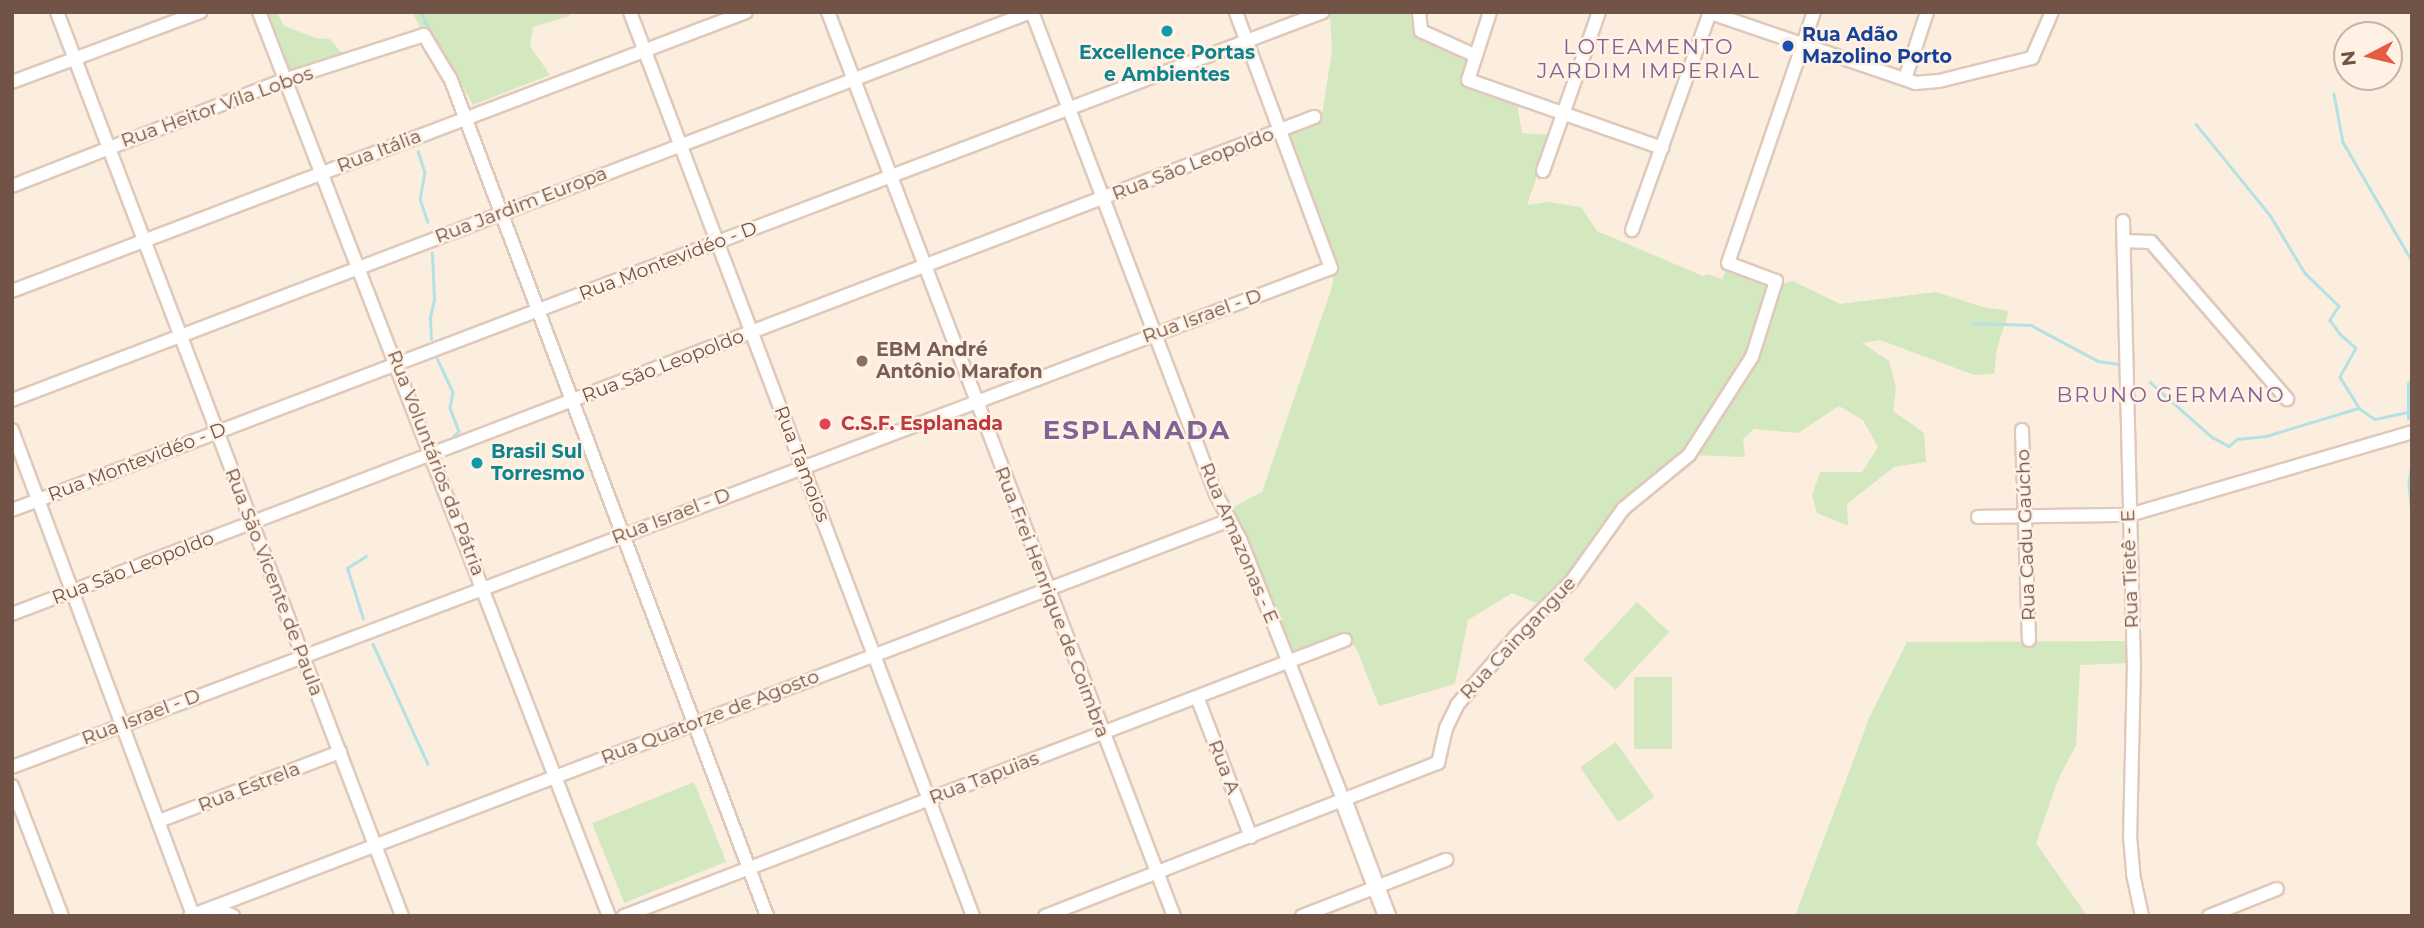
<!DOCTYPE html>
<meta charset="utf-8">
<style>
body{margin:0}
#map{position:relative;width:2424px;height:928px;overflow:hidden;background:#fceedf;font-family:Montserrat,sans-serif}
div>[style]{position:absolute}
.green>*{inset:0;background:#d3e8be;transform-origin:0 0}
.stream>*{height:2.5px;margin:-1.25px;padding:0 1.25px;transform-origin:1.25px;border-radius:1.25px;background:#b4e1e4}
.roads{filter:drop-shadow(2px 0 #dfc9bb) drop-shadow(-2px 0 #dfc9bb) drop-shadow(0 2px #dfc9bb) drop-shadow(0 -2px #dfc9bb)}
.street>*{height:12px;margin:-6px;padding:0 6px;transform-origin:6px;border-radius:6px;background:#fff}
.secondary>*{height:16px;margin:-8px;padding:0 8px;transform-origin:8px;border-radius:8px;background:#fff}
.dots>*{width:19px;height:19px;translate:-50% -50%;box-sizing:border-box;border:4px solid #fff2e5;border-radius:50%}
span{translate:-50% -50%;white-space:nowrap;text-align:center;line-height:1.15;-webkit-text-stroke:5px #fff2e5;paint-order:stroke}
.transit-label{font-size:19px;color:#164399;font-weight:700}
.left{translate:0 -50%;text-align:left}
.culture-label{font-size:19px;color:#0d838f;font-weight:700}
.street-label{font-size:19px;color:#715347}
.education-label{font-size:19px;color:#785e54;font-weight:700}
.health-label{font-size:19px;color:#be3a42;font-weight:700}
.neighbourhood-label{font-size:21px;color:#806395;letter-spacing:2px}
.district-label{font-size:26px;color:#806395;font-weight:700;letter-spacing:2px}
.frame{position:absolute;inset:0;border:14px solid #715347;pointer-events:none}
.north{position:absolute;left:2333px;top:21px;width:70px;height:70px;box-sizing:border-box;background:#fff2e5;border:2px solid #c6b2a6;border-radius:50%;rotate:263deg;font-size:19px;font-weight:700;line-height:28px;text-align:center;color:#715347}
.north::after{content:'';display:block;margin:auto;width:24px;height:32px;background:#e65b44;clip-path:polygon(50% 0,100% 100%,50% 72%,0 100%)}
</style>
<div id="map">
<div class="green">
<i style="clip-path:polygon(261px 12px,277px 12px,284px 26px,316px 38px,330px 39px,345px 57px,288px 75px)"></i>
<i style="clip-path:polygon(412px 12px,569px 12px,569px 16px,533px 27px,530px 46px,550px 75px,473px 105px,442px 48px,420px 27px)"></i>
<i style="clip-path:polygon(1334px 12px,1413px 12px,1416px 36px,1470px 59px,1463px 84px,1517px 104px,1522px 133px,1551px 135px,1527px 205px,1548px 202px,1581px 207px,1597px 231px,1703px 276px,1707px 274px,1722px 279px,1728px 267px,1774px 286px,1793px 281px,1840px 304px,1936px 292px,1983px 307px,2009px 311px,1997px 348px,1994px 374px,1974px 375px,1880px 340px,1862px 343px,1889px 361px,1896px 388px,1893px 411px,1924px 433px,1926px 462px,1894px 467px,1847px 504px,1848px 526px,1817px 513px,1812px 495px,1820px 472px,1862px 472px,1878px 447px,1863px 420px,1839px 406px,1798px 433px,1754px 429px,1743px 439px,1745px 457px,1689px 455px,1623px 509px,1544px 606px,1512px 593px,1468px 620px,1455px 684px,1379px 706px,1357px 650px,1347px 635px,1294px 653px,1233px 507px,1262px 492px,1332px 287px,1335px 266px,1288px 136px,1321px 121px,1332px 51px,1330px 14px)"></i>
<i style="left:1637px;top:602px;width:44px;height:79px;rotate:43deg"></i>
<i style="clip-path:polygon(2130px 641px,2131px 663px,2080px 665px,2076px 745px,2058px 780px,2036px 843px,2087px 916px,1795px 916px,1870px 716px,1907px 642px)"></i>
<i style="left:1634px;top:677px;width:38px;height:72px"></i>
<i style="left:1616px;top:742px;width:67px;height:44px;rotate:55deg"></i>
<i style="left:694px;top:782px;width:86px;height:110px;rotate:68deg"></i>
</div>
<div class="stream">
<i style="left:421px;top:12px;width:29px;rotate:65deg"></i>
<i style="left:2334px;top:94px;width:49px;rotate:79.4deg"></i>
<i style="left:2343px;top:142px;width:138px;rotate:59.9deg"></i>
<i style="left:454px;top:104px;width:7px;rotate:74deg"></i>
<i style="left:2196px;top:124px;width:117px;rotate:50.9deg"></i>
<i style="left:2270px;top:215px;width:68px;rotate:58.9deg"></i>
<i style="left:2305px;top:273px;width:47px;rotate:44.1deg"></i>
<i style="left:2339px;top:306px;width:17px;rotate:123deg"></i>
<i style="left:2330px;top:320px;width:17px;rotate:54deg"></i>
<i style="left:2340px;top:334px;width:21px;rotate:41deg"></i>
<i style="left:2356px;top:348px;width:33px;rotate:119deg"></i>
<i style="left:2340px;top:377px;width:36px;rotate:58deg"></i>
<i style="left:418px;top:151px;width:22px;rotate:72deg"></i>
<i style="left:425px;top:172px;width:27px;rotate:100deg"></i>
<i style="left:420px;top:199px;width:24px;rotate:71deg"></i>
<i style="left:1972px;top:323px;width:59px;rotate:1.9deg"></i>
<i style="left:2031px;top:325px;width:76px;rotate:28.2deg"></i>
<i style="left:2098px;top:361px;width:21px;rotate:8deg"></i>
<i style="left:431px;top:339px;width:22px;rotate:-93deg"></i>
<i style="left:430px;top:317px;width:18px;rotate:-77deg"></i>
<i style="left:434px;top:299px;width:46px;rotate:-92.5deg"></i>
<i style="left:437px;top:358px;width:38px;rotate:65deg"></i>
<i style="left:453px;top:392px;width:16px;rotate:101deg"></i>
<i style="left:450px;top:408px;width:25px;rotate:69deg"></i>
<i style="left:459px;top:431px;width:12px;rotate:132deg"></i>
<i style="left:2150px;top:382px;width:83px;rotate:41.6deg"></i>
<i style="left:2212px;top:437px;width:19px;rotate:28deg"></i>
<i style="left:2229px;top:446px;width:11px;rotate:-41deg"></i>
<i style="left:2237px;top:439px;width:29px;rotate:-6deg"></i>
<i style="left:2266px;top:436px;width:97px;rotate:-16.8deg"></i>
<i style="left:2359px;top:408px;width:19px;rotate:35deg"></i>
<i style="left:2375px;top:419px;width:34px;rotate:-12deg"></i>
<i style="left:2408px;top:419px;width:35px;rotate:-90deg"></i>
<i style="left:2408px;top:384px;width:7px;rotate:-56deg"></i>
<i style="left:2412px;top:464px;width:18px;rotate:99deg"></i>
<i style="left:2409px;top:482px;width:34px;rotate:85deg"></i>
<i style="left:363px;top:619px;width:53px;rotate:-107.4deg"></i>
<i style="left:347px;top:568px;width:22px;rotate:-32deg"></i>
<i style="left:373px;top:644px;width:132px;rotate:65.4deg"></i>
</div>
<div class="roads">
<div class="street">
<i style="left:57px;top:12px;width:968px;rotate:69.11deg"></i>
<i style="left:259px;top:12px;width:969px;rotate:68.84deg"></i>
<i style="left:630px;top:12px;width:967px;rotate:69.22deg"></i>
<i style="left:828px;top:12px;width:968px;rotate:69.06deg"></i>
<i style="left:1032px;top:12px;width:516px;rotate:69.11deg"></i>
<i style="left:1216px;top:494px;width:51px;rotate:61.9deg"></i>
<i style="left:1240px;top:539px;width:283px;rotate:68.4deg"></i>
<i style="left:1419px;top:12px;width:19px;rotate:84deg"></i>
<i style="left:1421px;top:31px;width:60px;rotate:24.4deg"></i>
<i style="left:1490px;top:12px;width:71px;rotate:107.9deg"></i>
<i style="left:1468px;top:80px;width:206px;rotate:19.3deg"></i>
<i style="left:1708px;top:12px;width:219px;rotate:18.9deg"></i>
<i style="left:1915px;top:83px;width:24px;rotate:-5deg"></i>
<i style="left:1939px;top:81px;width:96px;rotate:-13.9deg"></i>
<i style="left:2032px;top:58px;width:50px;rotate:-66.5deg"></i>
<i style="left:1905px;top:79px;width:71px;rotate:-71.8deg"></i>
<i style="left:12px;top:82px;width:201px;rotate:-20.4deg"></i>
<i style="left:1543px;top:171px;width:169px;rotate:-70.6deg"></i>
<i style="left:12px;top:186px;width:295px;rotate:-21.3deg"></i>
<i style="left:287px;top:79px;width:144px;rotate:-17.8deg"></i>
<i style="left:424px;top:35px;width:52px;rotate:59deg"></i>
<i style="left:451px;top:80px;width:894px;rotate:69.29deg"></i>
<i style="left:2123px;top:221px;width:443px;rotate:88.6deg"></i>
<i style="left:2134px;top:664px;width:172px;rotate:91.3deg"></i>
<i style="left:2130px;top:836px;width:38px;rotate:85deg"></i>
<i style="left:2133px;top:874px;width:43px;rotate:77.9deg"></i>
<i style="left:1632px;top:230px;width:232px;rotate:-70.3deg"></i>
<i style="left:2124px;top:241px;width:27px;rotate:2deg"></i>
<i style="left:2151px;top:242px;width:208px;rotate:49.1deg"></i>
<i style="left:12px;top:291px;width:785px;rotate:-20.81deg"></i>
<i style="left:12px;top:400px;width:1090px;rotate:-20.85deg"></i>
<i style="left:12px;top:430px;width:518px;rotate:69.53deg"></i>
<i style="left:2022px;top:430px;width:210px;rotate:88.1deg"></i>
<i style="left:12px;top:510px;width:1402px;rotate:-20.8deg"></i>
<i style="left:1978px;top:517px;width:151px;rotate:-0.8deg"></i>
<i style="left:2129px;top:515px;width:295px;rotate:-16.3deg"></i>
<i style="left:12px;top:614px;width:1394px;rotate:-20.89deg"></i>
<i style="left:1197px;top:697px;width:150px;rotate:68.9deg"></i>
<i style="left:12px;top:767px;width:1410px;rotate:-20.72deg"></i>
<i style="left:1331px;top:268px;width:273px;rotate:-110.4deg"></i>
<i style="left:12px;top:786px;width:139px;rotate:69deg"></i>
<i style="left:159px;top:821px;width:194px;rotate:-20.9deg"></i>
<i style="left:214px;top:907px;width:21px;rotate:25deg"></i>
<i style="left:190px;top:916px;width:1113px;rotate:-20.85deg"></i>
<i style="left:624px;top:916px;width:772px;rotate:-20.95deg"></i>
<i style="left:1045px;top:916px;width:422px;rotate:-21.3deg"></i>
<i style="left:1438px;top:763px;width:36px;rotate:-77deg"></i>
<i style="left:1446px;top:728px;width:25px;rotate:-64deg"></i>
<i style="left:1457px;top:705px;width:92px;rotate:-49.4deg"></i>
<i style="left:1517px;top:635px;width:76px;rotate:-44.5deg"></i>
<i style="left:1571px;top:582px;width:90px;rotate:-54.5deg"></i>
<i style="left:1623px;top:509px;width:85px;rotate:-39.3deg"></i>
<i style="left:1689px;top:455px;width:117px;rotate:-57.3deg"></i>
<i style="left:1752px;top:357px;width:80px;rotate:-72.5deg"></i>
<i style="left:1776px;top:281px;width:51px;rotate:-159.4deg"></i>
<i style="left:1728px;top:263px;width:265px;rotate:-71.1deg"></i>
<i style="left:1302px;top:916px;width:155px;rotate:-21.3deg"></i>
<i style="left:2209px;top:916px;width:73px;rotate:-21.7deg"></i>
</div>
<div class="secondary">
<i style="left:1344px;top:802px;width:122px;rotate:69.3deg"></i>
</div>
</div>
<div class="dots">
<i style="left:1167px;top:31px;background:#0f9aa8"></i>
<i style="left:1788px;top:46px;background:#1a4fb4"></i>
<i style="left:862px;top:361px;background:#8d6e63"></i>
<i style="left:825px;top:424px;background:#e0444e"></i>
<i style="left:477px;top:463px;background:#0f9aa8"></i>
</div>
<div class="transit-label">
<span class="left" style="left:1802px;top:46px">Rua Adão<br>Mazolino Porto</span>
</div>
<div class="culture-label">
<span style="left:1167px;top:64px">Excellence Portas<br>e Ambientes</span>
<span class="left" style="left:491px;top:463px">Brasil Sul<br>Torresmo</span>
</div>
<div class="street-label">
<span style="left:217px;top:107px;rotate:-20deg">Rua Heitor Vila Lobos</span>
<span style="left:379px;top:151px;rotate:-21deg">Rua Itália</span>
<span style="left:1193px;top:164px;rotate:-21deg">Rua São Leopoldo</span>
<span style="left:521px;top:205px;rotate:-21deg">Rua Jardim Europa</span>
<span style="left:668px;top:261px;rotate:-21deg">Rua Montevidéo - D</span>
<span style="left:1202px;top:316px;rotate:-20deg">Rua Israel - D</span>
<span style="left:663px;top:366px;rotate:-21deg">Rua São Leopoldo</span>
<span style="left:137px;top:462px;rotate:-21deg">Rua Montevidéo - D</span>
<span style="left:436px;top:463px;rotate:69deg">Rua Voluntários da Pátria</span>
<span style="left:802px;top:464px;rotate:69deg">Rua Tamoios</span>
<span style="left:671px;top:516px;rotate:-21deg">Rua Israel - D</span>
<span style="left:2026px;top:535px;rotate:-92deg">Rua Cadu Gaúcho</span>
<span style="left:1239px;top:543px;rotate:67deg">Rua Amazonas - E</span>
<span style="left:133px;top:568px;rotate:-21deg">Rua São Leopoldo</span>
<span style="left:2130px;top:569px;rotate:-92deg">Rua Tietê - E</span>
<span style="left:274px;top:582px;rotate:69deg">Rua São Vicente de Paula</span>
<span style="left:1052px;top:602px;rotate:69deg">Rua Frei Henrique de Coimbra</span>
<span style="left:1518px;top:638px;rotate:-47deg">Rua Caingangue</span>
<span style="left:141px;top:717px;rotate:-21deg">Rua Israel - D</span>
<span style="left:710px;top:717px;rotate:-21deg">Rua Quatorze de Agosto</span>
<span style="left:1224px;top:767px;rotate:69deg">Rua A</span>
<span style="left:984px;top:778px;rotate:-21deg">Rua Tapuias</span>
<span style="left:249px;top:787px;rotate:-21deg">Rua Estrela</span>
</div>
<div class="education-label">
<span class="left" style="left:876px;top:361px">EBM André<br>Antônio Marafon</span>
</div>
<div class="health-label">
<span class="left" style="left:841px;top:424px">C.S.F. Esplanada</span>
</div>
<div class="neighbourhood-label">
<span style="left:1649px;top:59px">LOTEAMENTO<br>JARDIM IMPERIAL</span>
<span style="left:2171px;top:395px">BRUNO GERMANO</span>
</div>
<div class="district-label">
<span style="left:1137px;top:431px">ESPLANADA</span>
</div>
<div class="frame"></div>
<div class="north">N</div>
</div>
